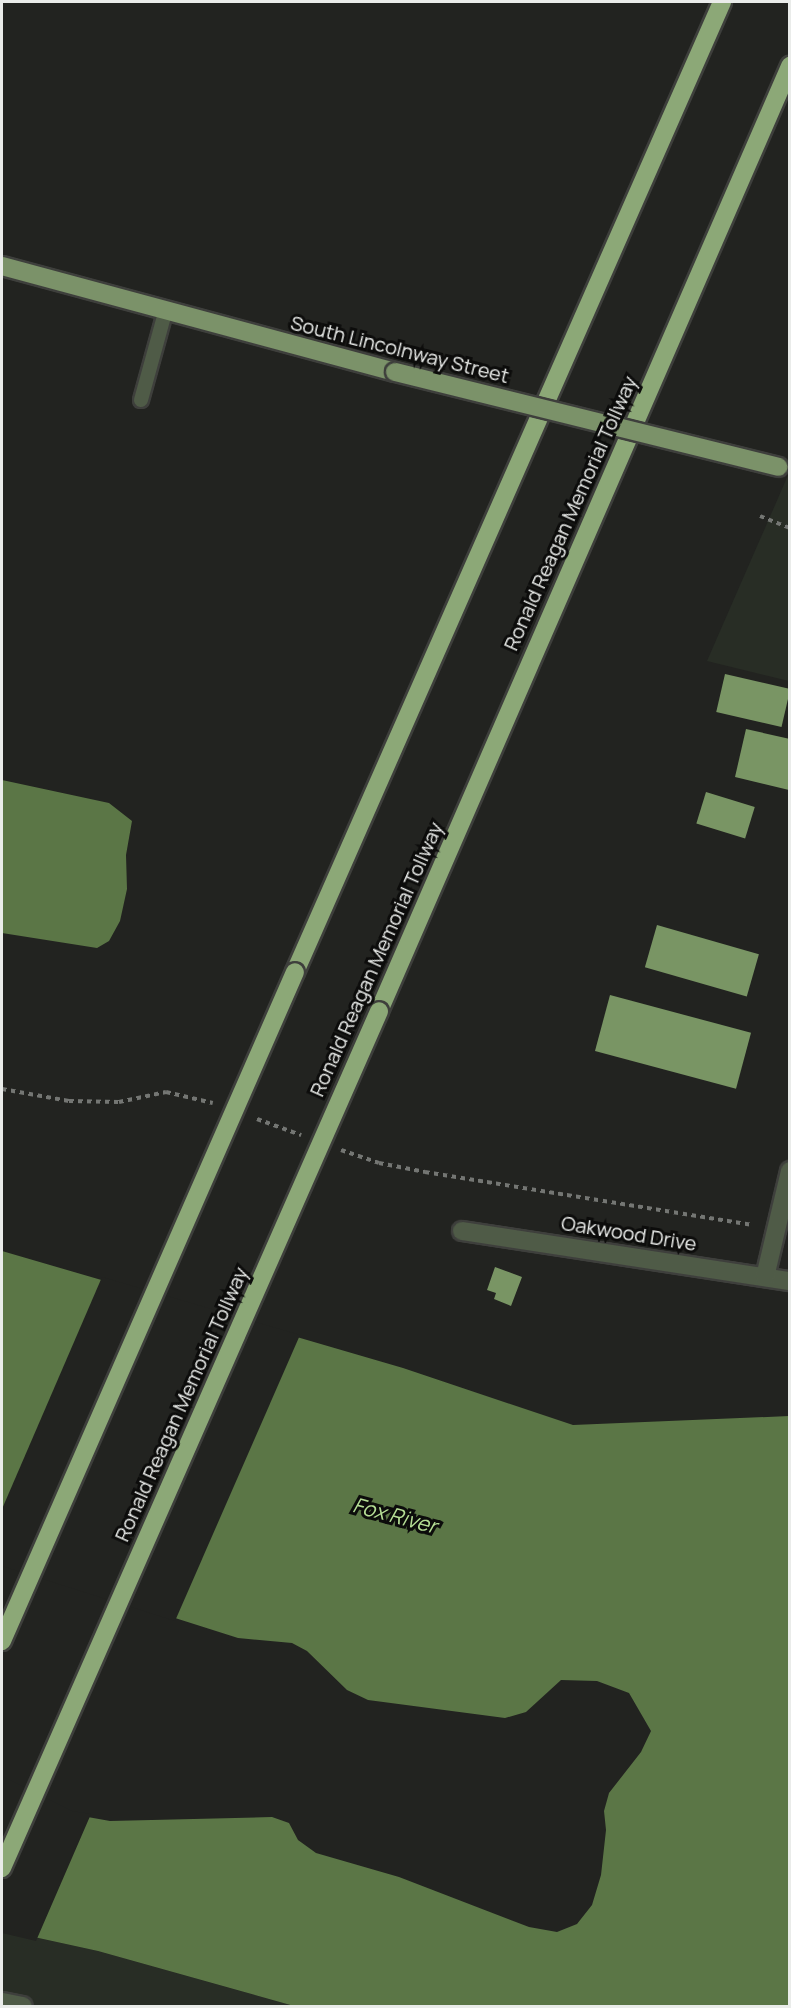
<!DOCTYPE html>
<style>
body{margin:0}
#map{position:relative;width:791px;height:2008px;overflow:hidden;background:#222320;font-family:Manrope,sans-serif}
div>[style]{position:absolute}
.built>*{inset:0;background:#282d25}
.water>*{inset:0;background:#5b7646}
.pier>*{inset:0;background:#222320}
.building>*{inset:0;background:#799564;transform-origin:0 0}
.path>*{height:4px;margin-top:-2px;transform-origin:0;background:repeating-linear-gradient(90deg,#747673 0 4.5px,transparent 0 9px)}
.roads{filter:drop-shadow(2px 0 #3e3f3c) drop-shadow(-2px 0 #3e3f3c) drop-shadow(0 2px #3e3f3c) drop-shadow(0 -2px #3e3f3c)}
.lane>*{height:14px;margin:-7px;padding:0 7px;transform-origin:7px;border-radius:7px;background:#4f5b47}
.street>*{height:18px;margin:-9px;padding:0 9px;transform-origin:9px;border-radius:9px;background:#4f5b47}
.primary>*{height:18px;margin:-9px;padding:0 9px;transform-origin:9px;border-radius:9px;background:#7b9269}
.highway>*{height:18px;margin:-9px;padding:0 9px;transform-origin:9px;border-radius:9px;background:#8ca877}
.bridges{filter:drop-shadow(2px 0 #3e3f3c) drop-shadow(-2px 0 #3e3f3c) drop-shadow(0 2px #3e3f3c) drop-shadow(0 -2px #3e3f3c)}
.primary-bridge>*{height:18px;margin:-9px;padding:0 9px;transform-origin:9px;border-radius:9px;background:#7b9269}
.highway-bridge>*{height:18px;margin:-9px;padding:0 9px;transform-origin:9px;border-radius:9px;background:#8ca877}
span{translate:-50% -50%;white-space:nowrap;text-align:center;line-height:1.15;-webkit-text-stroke:6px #0c0c0b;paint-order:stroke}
.street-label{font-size:20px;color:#eaecea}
.water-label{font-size:21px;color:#b5de95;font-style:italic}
.frame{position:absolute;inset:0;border:3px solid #eaecea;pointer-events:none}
</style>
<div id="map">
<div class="built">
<i style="clip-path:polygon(789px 473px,790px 473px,789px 681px,707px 661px)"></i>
<i style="clip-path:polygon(2px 1930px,98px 1951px,294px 2006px,2px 2006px)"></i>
</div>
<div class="water">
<i style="clip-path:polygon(2px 780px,109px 803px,132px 821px,126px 855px,127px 889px,120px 921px,109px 941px,97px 948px,2px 933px)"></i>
<i style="clip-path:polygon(2px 1251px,403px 1368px,573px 1425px,789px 1416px,789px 2006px,294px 2006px,98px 1951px,2px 1930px,2px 1779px,71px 1814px,110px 1821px,272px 1817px,289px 1823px,298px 1840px,316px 1853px,399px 1877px,529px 1927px,557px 1932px,577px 1924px,592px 1905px,601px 1875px,606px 1830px,604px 1811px,609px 1793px,641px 1752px,651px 1731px,629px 1693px,597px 1681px,561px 1680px,526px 1712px,505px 1718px,368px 1700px,347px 1690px,307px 1651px,292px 1643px,238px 1638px,2px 1563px)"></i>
</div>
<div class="pier">
<i style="clip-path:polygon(102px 1277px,300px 1335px,175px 1621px,2px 1566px,2px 1509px)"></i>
<i style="clip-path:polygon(2px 1776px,72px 1811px,91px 1814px,36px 1941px,2px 1933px)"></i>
</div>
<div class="building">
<i style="left:725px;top:674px;width:67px;height:39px;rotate:13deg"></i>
<i style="clip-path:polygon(746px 729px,790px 739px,789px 790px,735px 777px)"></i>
<i style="left:706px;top:792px;width:51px;height:33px;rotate:17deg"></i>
<i style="left:657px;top:925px;width:106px;height:44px;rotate:16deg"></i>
<i style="left:610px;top:995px;width:146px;height:58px;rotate:15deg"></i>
<i style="clip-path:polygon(495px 1267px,522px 1277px,511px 1306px,494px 1299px,496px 1293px,487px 1290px)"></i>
</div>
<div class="path">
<i style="left:760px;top:516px;width:32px;rotate:22deg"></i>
<i style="left:2px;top:1089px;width:68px;rotate:10.2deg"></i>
<i style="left:69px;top:1101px;width:50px;rotate:1.1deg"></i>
<i style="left:119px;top:1102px;width:48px;rotate:-12deg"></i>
<i style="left:166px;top:1092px;width:48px;rotate:13.2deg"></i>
<i style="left:257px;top:1119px;width:47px;rotate:20deg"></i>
<i style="left:341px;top:1150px;width:40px;rotate:18.9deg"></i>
<i style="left:379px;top:1163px;width:47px;rotate:11.1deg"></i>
<i style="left:425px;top:1172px;width:332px;rotate:9.2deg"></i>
</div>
<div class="roads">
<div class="lane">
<i style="left:141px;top:400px;width:90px;rotate:-74.6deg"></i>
</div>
<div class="street">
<i style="left:462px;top:1231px;width:332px;rotate:8.7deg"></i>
<i style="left:765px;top:1277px;width:109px;rotate:-76.7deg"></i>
<i style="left:2px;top:2002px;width:21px;rotate:11deg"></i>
</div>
<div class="primary">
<i style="left:2px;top:266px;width:407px;rotate:15.1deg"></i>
</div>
<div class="highway">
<i style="left:295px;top:972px;width:1060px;rotate:-66.24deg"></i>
<i style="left:379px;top:1011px;width:1031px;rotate:-66.49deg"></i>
</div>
</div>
<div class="bridges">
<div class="primary-bridge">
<i style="left:395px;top:372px;width:395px;rotate:13.9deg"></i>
</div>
<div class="highway-bridge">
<i style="left:2px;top:1641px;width:730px;rotate:-66.35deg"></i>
<i style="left:2px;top:1868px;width:936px;rotate:-66.25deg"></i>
</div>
</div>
<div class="street-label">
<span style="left:400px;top:349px;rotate:14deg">South Lincolnway Street</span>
<span style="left:570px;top:513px;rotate:-66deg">Ronald Reagan Memorial Tollway</span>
<span style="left:376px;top:959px;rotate:-66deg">Ronald Reagan Memorial Tollway</span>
<span style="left:629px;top:1233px;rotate:9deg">Oakwood Drive</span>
<span style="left:181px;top:1404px;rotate:-66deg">Ronald Reagan Memorial Tollway</span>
</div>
<div class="water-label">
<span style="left:395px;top:1515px;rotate:15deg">Fox River</span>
</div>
<div class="frame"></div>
</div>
